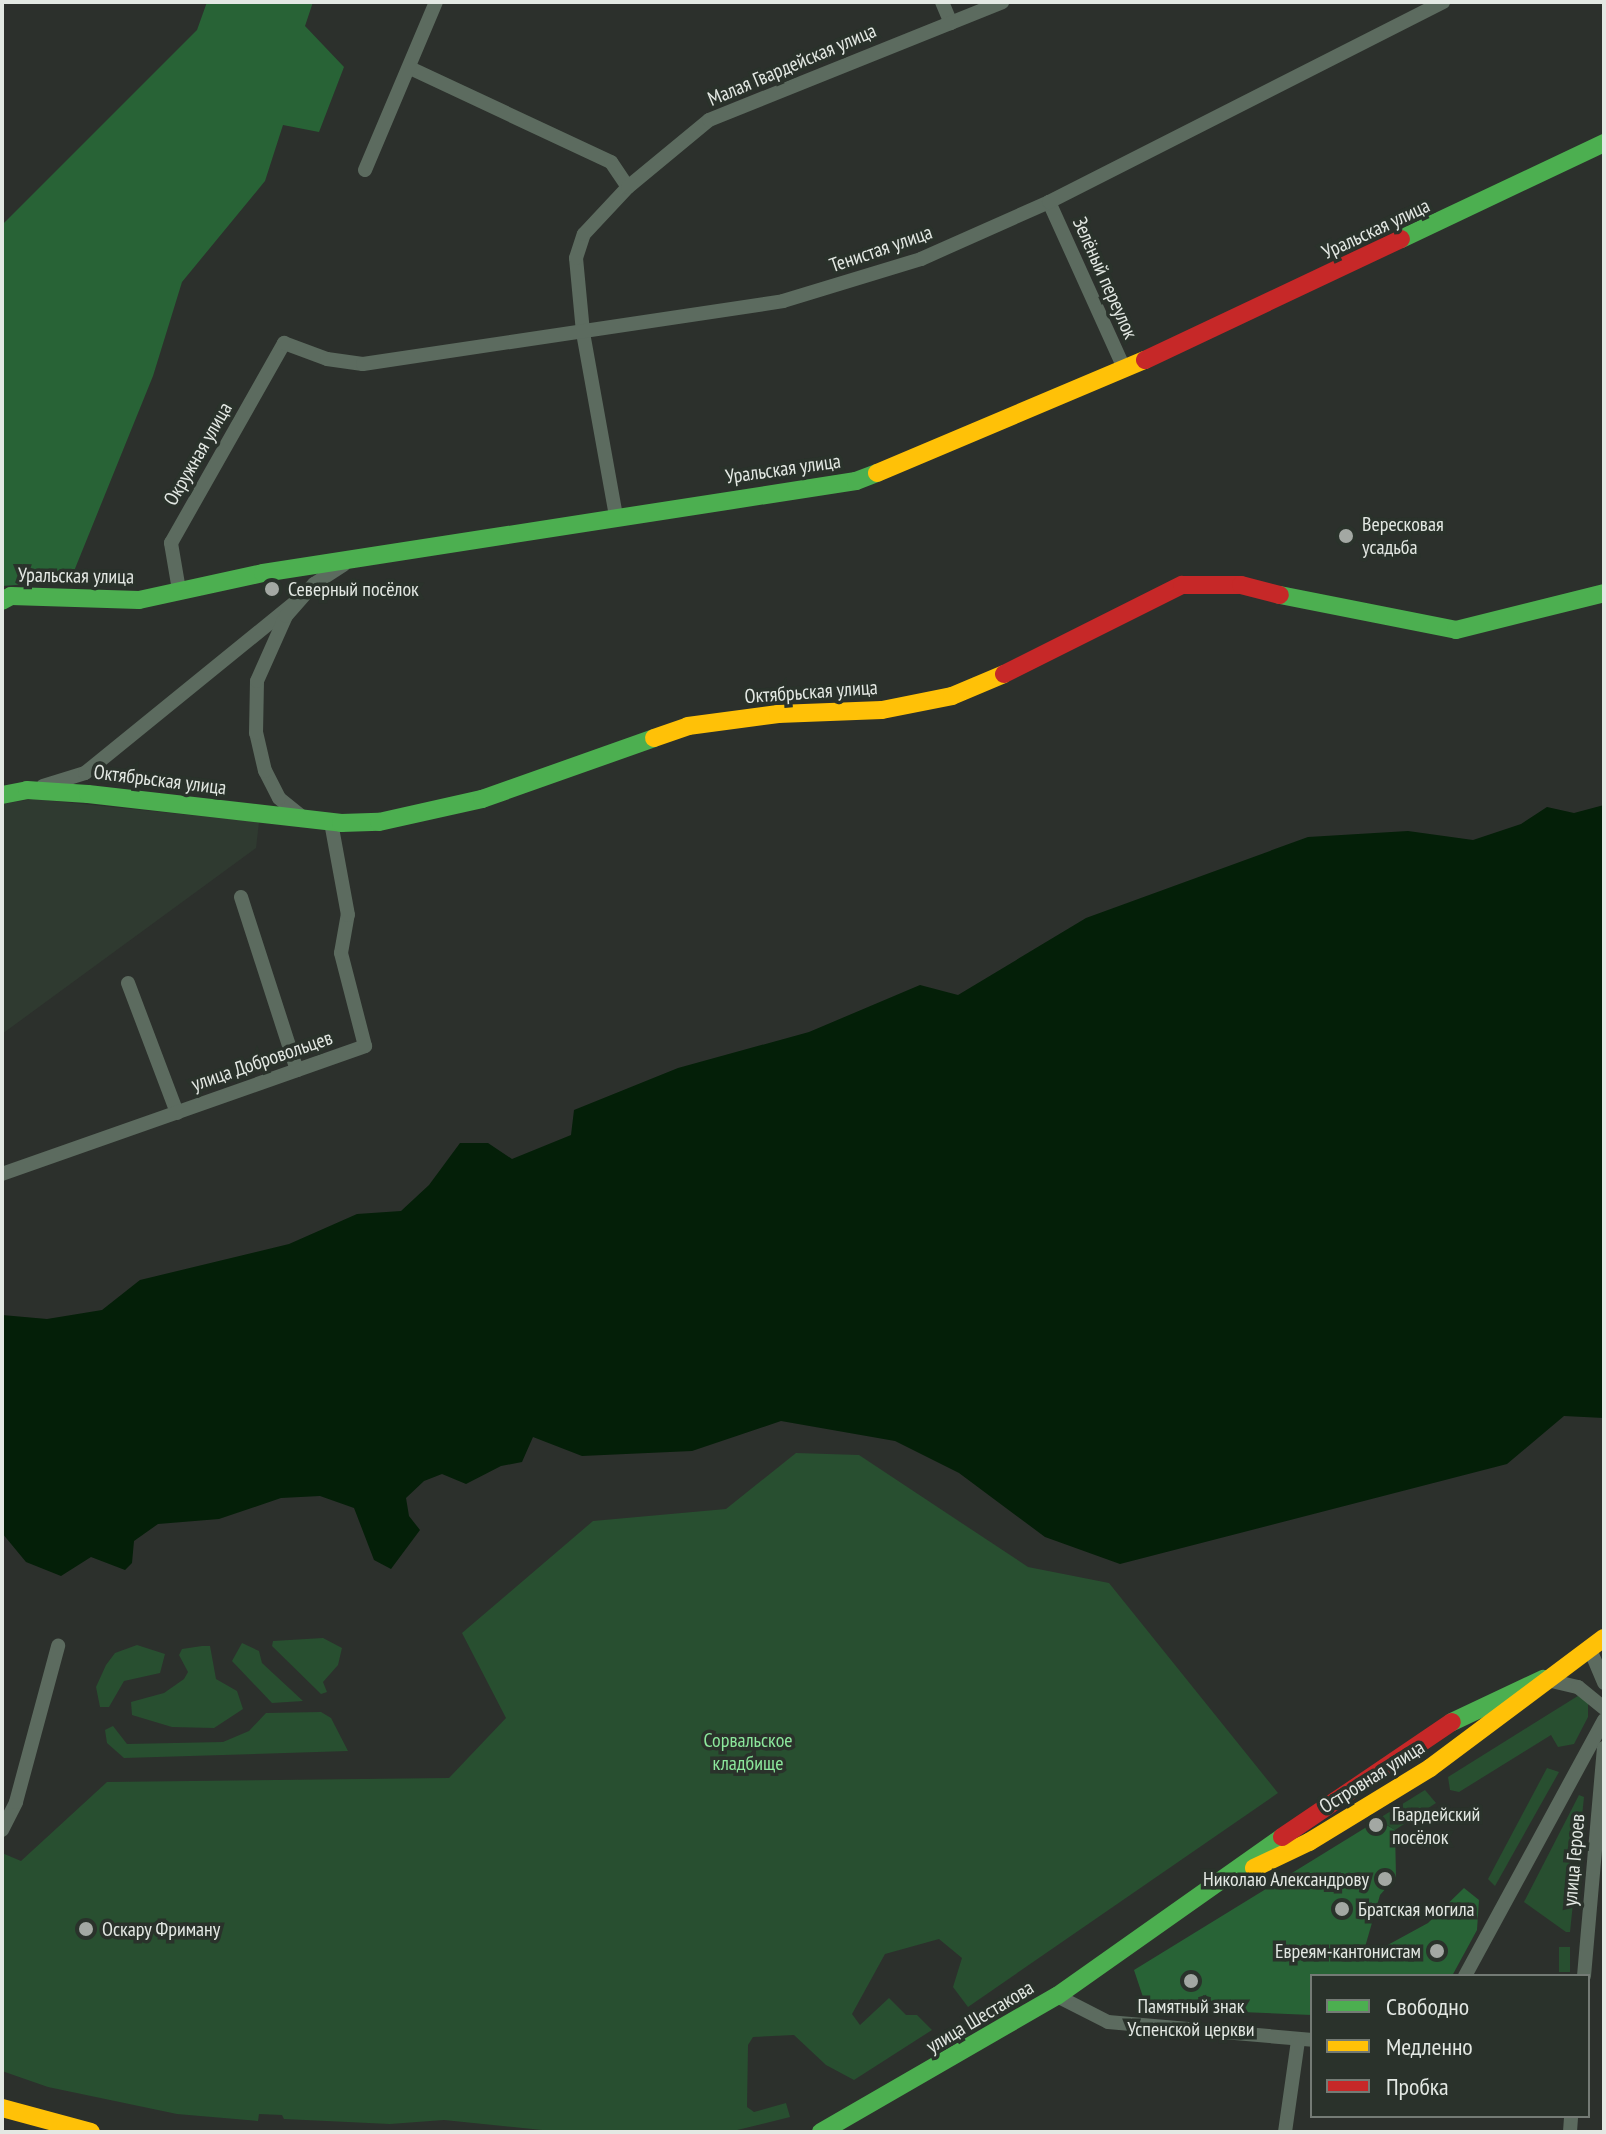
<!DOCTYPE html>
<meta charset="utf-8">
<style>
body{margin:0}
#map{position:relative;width:1606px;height:2134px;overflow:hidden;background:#2c302c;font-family:"PT Sans Narrow",sans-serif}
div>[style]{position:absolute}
.built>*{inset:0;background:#2f3a30}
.green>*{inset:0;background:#284f30;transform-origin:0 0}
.forest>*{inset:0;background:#286336}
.water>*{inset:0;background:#041f08}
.street>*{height:14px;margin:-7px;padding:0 7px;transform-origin:7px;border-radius:7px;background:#5c6b5f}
.fast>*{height:18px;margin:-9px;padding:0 9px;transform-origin:9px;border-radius:9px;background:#4caf50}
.slow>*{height:18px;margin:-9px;padding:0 9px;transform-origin:9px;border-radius:9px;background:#ffc107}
.jam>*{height:18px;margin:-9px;padding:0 9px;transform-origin:9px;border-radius:9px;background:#c62828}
.dots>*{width:22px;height:22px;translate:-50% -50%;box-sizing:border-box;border:4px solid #2a322b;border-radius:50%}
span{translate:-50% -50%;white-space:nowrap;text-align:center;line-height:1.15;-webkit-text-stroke:7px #2a322b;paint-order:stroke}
.street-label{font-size:20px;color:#e3e8e3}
.poi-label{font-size:20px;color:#e3e8e3}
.left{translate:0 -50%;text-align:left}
.right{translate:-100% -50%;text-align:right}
.park-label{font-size:20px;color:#8ce79c}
.frame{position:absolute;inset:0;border:4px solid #e3e8e3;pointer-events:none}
.legend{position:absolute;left:1310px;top:1974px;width:280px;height:144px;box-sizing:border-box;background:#2a322b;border:2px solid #747b75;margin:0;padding:10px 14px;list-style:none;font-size:24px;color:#e3e8e3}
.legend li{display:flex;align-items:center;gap:16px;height:40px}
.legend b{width:40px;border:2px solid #747b75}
</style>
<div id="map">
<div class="built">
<i style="clip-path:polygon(33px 799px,259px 822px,256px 848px,2px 1034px,2px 804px)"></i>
</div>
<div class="green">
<i style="clip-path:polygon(796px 1453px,859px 1455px,1028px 1567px,1109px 1583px,1278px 1793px,968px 2007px,953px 1987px,962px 1958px,939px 1939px,885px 1954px,852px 2014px,860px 2025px,889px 1998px,906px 2015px,917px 2015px,932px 2030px,854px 2080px,826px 2065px,794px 2035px,753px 2037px,748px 2045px,747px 2107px,754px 2112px,786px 2103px,790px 2117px,729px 2132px,562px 2132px,444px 2120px,390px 2124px,284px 2119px,282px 2115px,259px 2114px,258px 2121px,177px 2114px,48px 2087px,2px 2071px,2px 1853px,21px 1861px,107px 1782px,449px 1778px,506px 1718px,462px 1633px,593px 1521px,726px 1509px)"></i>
<i style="clip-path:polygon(323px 1638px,342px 1648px,338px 1665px,323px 1682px,327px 1692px,321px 1694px,272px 1646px,273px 1641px)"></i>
<i style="clip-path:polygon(242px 1643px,259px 1651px,262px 1663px,303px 1701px,272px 1703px,232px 1661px)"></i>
<i style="clip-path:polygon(137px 1645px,165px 1654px,160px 1673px,124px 1681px,109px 1707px,100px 1707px,96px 1687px,106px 1665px,115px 1653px)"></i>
<i style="clip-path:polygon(202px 1646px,210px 1646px,216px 1679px,237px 1691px,243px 1709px,214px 1728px,172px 1727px,132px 1715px,131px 1702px,164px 1693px,184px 1679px,188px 1672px,179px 1655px,182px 1649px)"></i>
<i style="clip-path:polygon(1581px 1694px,1588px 1702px,1588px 1717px,1574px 1744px,1558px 1747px,1551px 1735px,1459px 1792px,1450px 1790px,1448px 1777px)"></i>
<i style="clip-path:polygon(321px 1712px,331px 1718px,348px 1751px,124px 1758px,107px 1743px,105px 1730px,113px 1726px,127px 1744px,223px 1742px,249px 1731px,266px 1713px)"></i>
<i style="clip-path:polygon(1547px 1768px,1559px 1772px,1495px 1886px,1488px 1879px)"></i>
<i style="clip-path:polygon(1425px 1790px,1436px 1803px,1395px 1830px,1378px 1819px)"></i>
<i style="clip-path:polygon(1579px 1795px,1584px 1797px,1570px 1932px,1566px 1932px,1524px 1902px)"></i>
<i style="left:1559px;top:1947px;width:11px;height:25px"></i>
</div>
<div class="forest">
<i style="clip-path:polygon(207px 2px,313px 2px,305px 26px,344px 67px,319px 132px,283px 125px,265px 181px,182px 282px,153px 376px,70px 581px,2px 586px,2px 225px,197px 30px)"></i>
<i style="clip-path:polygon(1378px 1820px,1395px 1830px,1396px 1877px,1380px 1895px,1365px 1947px,1373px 1953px,1428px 1923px,1464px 1888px,1479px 1900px,1477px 1930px,1452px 1976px,1312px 1976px,1312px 2015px,1165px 2009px,1144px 2000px,1134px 1970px)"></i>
</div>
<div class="water">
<i style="clip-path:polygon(1604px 805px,1604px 1418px,1564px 1416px,1507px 1464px,1120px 1564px,1045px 1537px,959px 1473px,895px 1441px,781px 1421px,692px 1451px,582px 1456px,533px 1437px,522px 1462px,501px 1466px,466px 1484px,442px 1474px,424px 1481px,406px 1498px,409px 1516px,420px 1530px,391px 1569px,374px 1560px,354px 1508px,320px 1496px,281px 1498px,219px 1519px,158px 1524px,134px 1541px,132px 1563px,125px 1570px,91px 1557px,61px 1576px,26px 1562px,2px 1533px,2px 1315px,47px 1319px,102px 1310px,140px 1280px,289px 1244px,357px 1214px,401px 1211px,429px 1185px,460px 1143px,488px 1143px,512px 1159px,571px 1135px,574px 1110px,678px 1068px,809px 1032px,920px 985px,958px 995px,1086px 918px,1308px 837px,1408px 831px,1473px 840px,1521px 824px,1547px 807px,1574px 813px)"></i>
</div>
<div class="street">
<i style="left:942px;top:2px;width:23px;rotate:67deg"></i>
<i style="left:410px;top:68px;width:222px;rotate:25.1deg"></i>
<i style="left:611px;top:162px;width:30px;rotate:56deg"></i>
<i style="left:365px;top:170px;width:182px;rotate:-67.1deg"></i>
<i style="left:1049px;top:202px;width:184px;rotate:65.7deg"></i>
<i style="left:616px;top:516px;width:187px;rotate:-100.2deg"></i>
<i style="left:583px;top:332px;width:74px;rotate:-95.4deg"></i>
<i style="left:576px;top:258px;width:25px;rotate:-72deg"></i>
<i style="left:584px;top:234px;width:64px;rotate:-46.9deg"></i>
<i style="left:628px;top:187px;width:105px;rotate:-39.6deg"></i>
<i style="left:709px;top:120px;width:316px;rotate:-21.9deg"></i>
<i style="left:179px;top:590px;width:48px;rotate:-99.7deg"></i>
<i style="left:171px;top:543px;width:230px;rotate:-60.5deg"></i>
<i style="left:284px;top:343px;width:46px;rotate:20.4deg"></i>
<i style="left:327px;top:359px;width:36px;rotate:8deg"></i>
<i style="left:363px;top:364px;width:425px;rotate:-8.5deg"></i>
<i style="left:783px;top:301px;width:144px;rotate:-16.9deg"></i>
<i style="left:921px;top:259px;width:140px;rotate:-24deg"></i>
<i style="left:1049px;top:202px;width:442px;rotate:-26.9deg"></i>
<i style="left:43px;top:786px;width:44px;rotate:-17.2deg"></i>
<i style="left:85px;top:773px;width:276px;rotate:-39.1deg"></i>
<i style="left:301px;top:816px;width:28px;rotate:-141deg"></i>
<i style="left:279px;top:798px;width:30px;rotate:-117deg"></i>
<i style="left:265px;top:771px;width:39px;rotate:-103deg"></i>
<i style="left:256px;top:733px;width:52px;rotate:-88.9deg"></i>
<i style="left:257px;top:681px;width:71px;rotate:-66deg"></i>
<i style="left:286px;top:616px;width:43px;rotate:-48.8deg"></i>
<i style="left:314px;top:584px;width:35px;rotate:-33deg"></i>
<i style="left:241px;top:897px;width:182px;rotate:72.1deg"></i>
<i style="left:128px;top:983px;width:139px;rotate:69.3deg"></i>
<i style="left:2px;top:1174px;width:385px;rotate:-19.4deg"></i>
<i style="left:365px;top:1046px;width:96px;rotate:-104.5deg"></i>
<i style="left:341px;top:953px;width:39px;rotate:-80deg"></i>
<i style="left:348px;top:915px;width:95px;rotate:-100.4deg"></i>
<i style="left:1589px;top:1647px;width:39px;rotate:67deg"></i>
<i style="left:1543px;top:1679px;width:36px;rotate:13deg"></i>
<i style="left:1578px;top:1687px;width:33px;rotate:39deg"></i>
<i style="left:2px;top:1830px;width:31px;rotate:-63deg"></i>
<i style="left:16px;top:1802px;width:162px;rotate:-74.9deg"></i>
<i style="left:1465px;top:1976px;width:291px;rotate:-61.5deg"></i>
<i style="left:1584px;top:1976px;width:229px;rotate:-85deg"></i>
<i style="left:1057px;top:1996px;width:57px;rotate:27deg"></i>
<i style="left:1108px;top:2022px;width:205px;rotate:5deg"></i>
<i style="left:1285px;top:2132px;width:92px;rotate:-81.9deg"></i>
<i style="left:1570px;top:2132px;width:16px;rotate:-86deg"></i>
</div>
<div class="fast">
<i style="left:1401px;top:239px;width:225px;rotate:-25.3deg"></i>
<i style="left:1280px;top:595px;width:179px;rotate:11.2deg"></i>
<i style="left:1456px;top:630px;width:153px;rotate:-14deg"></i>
<i style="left:2px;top:601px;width:10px;rotate:-29deg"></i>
<i style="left:11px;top:596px;width:128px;rotate:1.8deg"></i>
<i style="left:139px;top:600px;width:127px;rotate:-12.3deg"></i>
<i style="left:263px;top:573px;width:600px;rotate:-8.82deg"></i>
<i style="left:856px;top:481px;width:22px;rotate:-21deg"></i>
<i style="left:2px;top:795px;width:25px;rotate:-11deg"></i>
<i style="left:27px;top:790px;width:61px;rotate:3.8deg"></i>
<i style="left:88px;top:794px;width:255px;rotate:6.5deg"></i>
<i style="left:341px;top:823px;width:38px;rotate:-2deg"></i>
<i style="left:379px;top:822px;width:106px;rotate:-12.6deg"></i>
<i style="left:482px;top:799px;width:182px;rotate:-19.5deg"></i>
<i style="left:1452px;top:1722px;width:101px;rotate:-25.3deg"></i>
<i style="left:821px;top:2132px;width:272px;rotate:-30deg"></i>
<i style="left:1057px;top:1996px;width:276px;rotate:-35.2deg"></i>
</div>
<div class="slow">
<i style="left:877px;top:473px;width:291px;rotate:-22.9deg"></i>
<i style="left:654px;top:738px;width:36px;rotate:-19deg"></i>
<i style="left:688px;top:726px;width:91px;rotate:-7.6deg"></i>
<i style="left:778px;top:714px;width:104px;rotate:-2.2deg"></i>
<i style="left:882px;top:710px;width:71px;rotate:-11.3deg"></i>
<i style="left:952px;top:696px;width:56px;rotate:-22.9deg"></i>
<i style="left:1254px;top:1868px;width:61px;rotate:-25.3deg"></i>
<i style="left:1309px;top:1842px;width:142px;rotate:-31.4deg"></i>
<i style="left:1430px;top:1768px;width:217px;rotate:-36.8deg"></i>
<i style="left:2px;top:2108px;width:92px;rotate:15.1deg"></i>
</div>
<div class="jam">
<i style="left:1145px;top:360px;width:283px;rotate:-25.3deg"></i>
<i style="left:1004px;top:674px;width:199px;rotate:-26.6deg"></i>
<i style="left:1182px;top:585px;width:59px"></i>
<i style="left:1241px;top:585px;width:40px;rotate:14.4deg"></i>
<i style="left:1282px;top:1837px;width:205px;rotate:-34.1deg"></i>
</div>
<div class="dots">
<i style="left:1346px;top:536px;background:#a3a8a3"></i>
<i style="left:272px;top:589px;background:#a3a8a3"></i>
<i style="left:1376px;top:1825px;background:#a3a8a3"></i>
<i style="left:1385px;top:1879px;background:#a3a8a3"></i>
<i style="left:1342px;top:1909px;background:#a3a8a3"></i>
<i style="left:86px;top:1929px;background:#a3a8a3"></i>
<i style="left:1437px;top:1951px;background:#a3a8a3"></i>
<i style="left:1191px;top:1981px;background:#a3a8a3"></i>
</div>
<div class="street-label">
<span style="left:792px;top:65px;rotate:-23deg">Малая Гвардейская улица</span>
<span style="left:1376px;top:229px;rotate:-25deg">Уральская улица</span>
<span style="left:881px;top:249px;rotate:-19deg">Тенистая улица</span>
<span style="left:1105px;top:278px;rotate:66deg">Зелёный переулок</span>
<span style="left:198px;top:454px;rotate:-60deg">Окружная улица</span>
<span style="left:783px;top:469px;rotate:-8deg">Уральская улица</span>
<span style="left:76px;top:576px;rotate:1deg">Уральская улица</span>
<span style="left:811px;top:692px;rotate:-4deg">Октябрьская улица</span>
<span style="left:160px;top:780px;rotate:7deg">Октябрьская улица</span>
<span style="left:262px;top:1061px;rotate:-19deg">улица Добровольцев</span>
<span style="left:1372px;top:1777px;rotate:-32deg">Островная улица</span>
<span style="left:1574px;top:1860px;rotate:-85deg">улица Героев</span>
<span style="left:980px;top:2017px;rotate:-31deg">улица Шестакова</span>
</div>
<div class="poi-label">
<span class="left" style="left:1362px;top:536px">Вересковая<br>усадьба</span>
<span class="left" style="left:288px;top:589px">Северный посёлок</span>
<span class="left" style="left:1392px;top:1826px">Гвардейский<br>посёлок</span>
<span class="right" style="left:1369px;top:1879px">Николаю Александрову</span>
<span class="left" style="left:1358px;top:1909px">Братская могила</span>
<span class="left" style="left:102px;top:1929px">Оскару Фриману</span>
<span class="right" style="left:1421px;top:1951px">Евреям-кантонистам</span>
<span style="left:1191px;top:2018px">Памятный знак<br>Успенской церкви</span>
</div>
<div class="park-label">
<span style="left:748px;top:1752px">Сорвальское<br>кладбище</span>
</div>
<div class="frame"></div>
<ul class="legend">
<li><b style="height:10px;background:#4caf50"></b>Свободно</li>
<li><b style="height:10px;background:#ffc107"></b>Медленно</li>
<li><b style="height:10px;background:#c62828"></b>Пробка</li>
</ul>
</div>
